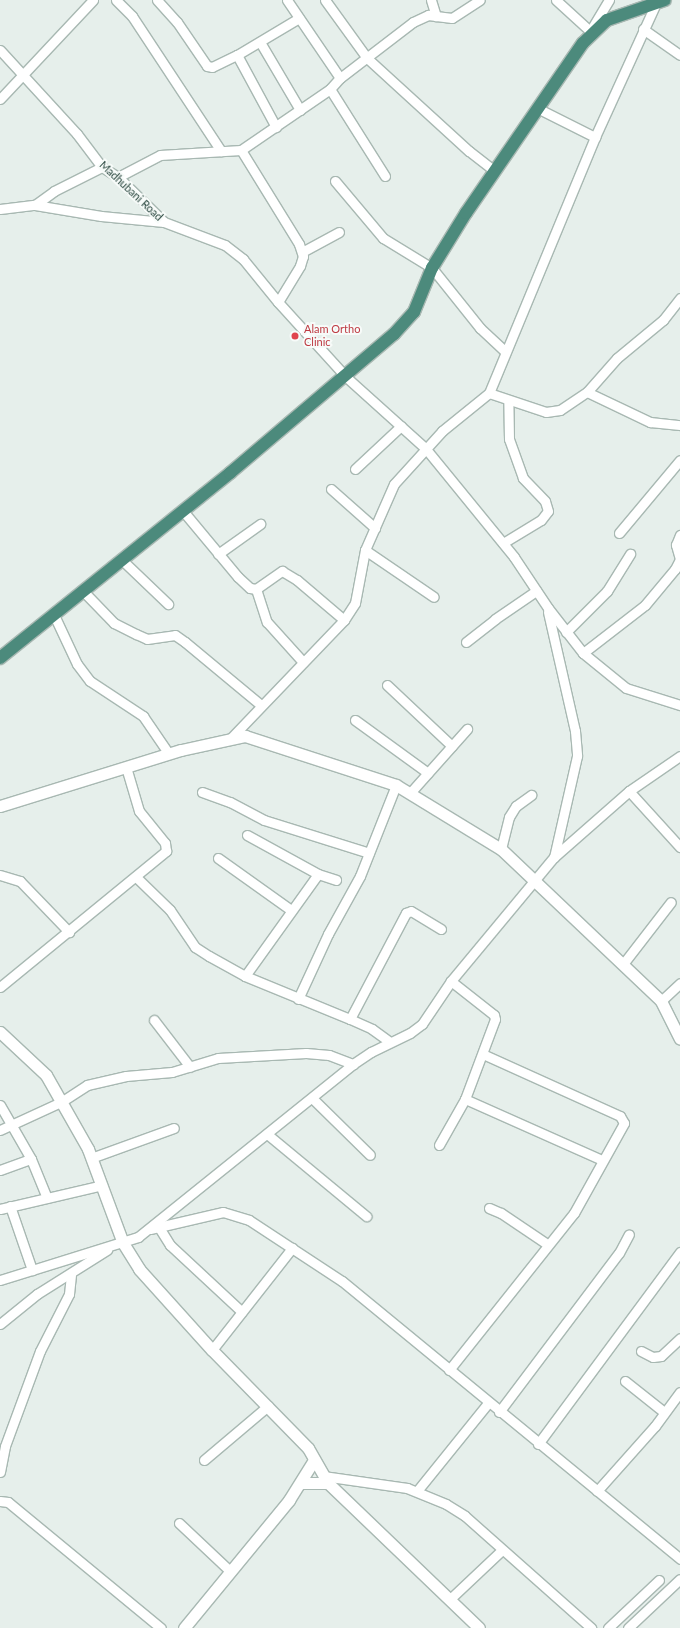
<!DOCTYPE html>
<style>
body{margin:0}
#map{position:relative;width:680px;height:1628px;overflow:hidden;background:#e6efeb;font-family:Lato,sans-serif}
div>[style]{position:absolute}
.roads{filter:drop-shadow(1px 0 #a8b8b2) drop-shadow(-1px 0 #a8b8b2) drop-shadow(0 1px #a8b8b2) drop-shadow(0 -1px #a8b8b2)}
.minor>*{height:9px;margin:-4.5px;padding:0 4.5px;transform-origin:4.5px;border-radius:4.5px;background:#fff}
.tertiary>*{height:11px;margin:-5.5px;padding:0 5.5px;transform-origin:5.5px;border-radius:5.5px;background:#fff}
.trunk>*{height:12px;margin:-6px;padding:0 6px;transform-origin:6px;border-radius:6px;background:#4c8a7c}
.dots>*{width:11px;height:11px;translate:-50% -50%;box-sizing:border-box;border:2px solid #f7fbf9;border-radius:50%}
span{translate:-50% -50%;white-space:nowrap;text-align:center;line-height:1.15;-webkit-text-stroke:4px #f7fbf9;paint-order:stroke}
.street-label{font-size:11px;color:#24423a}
.health-label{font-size:11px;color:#be3a42}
.left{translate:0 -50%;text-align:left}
</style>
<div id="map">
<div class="roads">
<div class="minor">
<i style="left:116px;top:0;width:23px;rotate:45deg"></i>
<i style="left:132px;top:16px;width:162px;rotate:56.6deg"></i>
<i style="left:157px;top:0;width:30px;rotate:48deg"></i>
<i style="left:177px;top:22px;width:53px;rotate:55.7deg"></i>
<i style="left:207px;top:66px;width:5px;rotate:11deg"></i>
<i style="left:212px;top:67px;width:28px;rotate:-26deg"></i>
<i style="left:237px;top:55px;width:72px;rotate:-30.8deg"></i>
<i style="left:287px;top:0;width:94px;rotate:55.8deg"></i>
<i style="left:325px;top:0;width:72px;rotate:54.1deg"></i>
<i style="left:367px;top:58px;width:138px;rotate:42.4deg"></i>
<i style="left:469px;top:151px;width:33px;rotate:38deg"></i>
<i style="left:431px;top:0;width:17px;rotate:73deg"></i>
<i style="left:556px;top:0;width:46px;rotate:42.4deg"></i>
<i style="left:643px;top:29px;width:45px;rotate:35.1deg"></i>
<i style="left:589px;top:33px;width:39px;rotate:-59deg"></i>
<i style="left:260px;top:42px;width:79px;rotate:59.5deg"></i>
<i style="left:0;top:50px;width:114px;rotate:47.5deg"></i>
<i style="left:77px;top:134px;width:41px;rotate:52.9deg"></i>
<i style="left:102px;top:167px;width:19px;rotate:32deg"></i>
<i style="left:118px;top:177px;width:64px;rotate:44.4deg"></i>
<i style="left:164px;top:222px;width:65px;rotate:20.7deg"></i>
<i style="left:225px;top:245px;width:23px;rotate:38deg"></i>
<i style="left:243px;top:259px;width:55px;rotate:50.9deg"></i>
<i style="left:278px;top:302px;width:100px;rotate:47.8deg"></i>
<i style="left:345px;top:376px;width:109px;rotate:42deg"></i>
<i style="left:426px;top:449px;width:139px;rotate:50.8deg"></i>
<i style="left:514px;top:557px;width:61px;rotate:56.3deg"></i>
<i style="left:548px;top:608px;width:57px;rotate:52.1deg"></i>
<i style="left:583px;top:653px;width:55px;rotate:39.1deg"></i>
<i style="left:626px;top:688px;width:57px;rotate:17.5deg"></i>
<i style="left:237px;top:55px;width:82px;rotate:61.6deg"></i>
<i style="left:330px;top:89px;width:103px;rotate:57.7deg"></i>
<i style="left:0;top:99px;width:136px;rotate:-46.8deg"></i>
<i style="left:539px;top:109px;width:63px;rotate:26.6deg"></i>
<i style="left:241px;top:150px;width:110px;rotate:58.3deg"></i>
<i style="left:299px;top:244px;width:13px;rotate:72deg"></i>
<i style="left:303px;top:256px;width:10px;rotate:107deg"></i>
<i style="left:300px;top:266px;width:42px;rotate:121.4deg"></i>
<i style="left:118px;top:177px;width:47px;rotate:-27.6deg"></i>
<i style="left:160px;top:155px;width:81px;rotate:-3.5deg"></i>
<i style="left:241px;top:150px;width:108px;rotate:-34.4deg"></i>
<i style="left:330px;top:89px;width:15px;rotate:-48deg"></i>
<i style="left:340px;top:78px;width:92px;rotate:-37.5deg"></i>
<i style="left:413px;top:22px;width:17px;rotate:-25deg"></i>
<i style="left:428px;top:15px;width:24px;rotate:7deg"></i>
<i style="left:452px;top:18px;width:33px;rotate:-33deg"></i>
<i style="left:335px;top:181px;width:75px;rotate:49.9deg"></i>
<i style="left:383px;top:238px;width:57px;rotate:31.5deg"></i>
<i style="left:432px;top:268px;width:77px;rotate:51.3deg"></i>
<i style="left:480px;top:328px;width:35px;rotate:43deg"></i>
<i style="left:35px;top:205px;width:24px;rotate:-36deg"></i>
<i style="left:54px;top:191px;width:54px;rotate:-26.6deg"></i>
<i style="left:0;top:209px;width:35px;rotate:-7deg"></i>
<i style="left:35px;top:205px;width:67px;rotate:9.5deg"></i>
<i style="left:101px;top:216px;width:63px;rotate:5.4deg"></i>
<i style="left:302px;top:252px;width:42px;rotate:-28.4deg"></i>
<i style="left:587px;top:392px;width:70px;rotate:25.5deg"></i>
<i style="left:650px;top:422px;width:30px;rotate:6deg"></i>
<i style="left:489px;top:393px;width:60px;rotate:18.4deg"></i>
<i style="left:546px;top:412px;width:14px;rotate:-8deg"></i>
<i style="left:560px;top:410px;width:32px;rotate:-34deg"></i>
<i style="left:587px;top:392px;width:45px;rotate:-48.6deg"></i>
<i style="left:617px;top:358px;width:60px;rotate:-39.6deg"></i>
<i style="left:663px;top:320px;width:28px;rotate:-52deg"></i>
<i style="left:355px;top:469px;width:63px;rotate:-43.1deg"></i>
<i style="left:331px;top:489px;width:59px;rotate:41.6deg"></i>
<i style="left:183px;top:511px;width:86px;rotate:50.2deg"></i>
<i style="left:238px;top:577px;width:16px;rotate:43deg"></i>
<i style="left:250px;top:588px;width:6px;rotate:9deg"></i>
<i style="left:256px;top:589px;width:32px;rotate:-35deg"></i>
<i style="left:282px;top:571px;width:17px;rotate:31deg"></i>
<i style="left:297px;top:580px;width:62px;rotate:40.4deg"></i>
<i style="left:619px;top:533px;width:95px;rotate:-50.1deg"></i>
<i style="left:503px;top:543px;width:44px;rotate:-31.2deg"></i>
<i style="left:541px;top:520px;width:11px;rotate:-52deg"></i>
<i style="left:548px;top:511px;width:10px;rotate:-107deg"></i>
<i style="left:545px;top:501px;width:32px;rotate:-134deg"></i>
<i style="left:523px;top:478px;width:41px;rotate:-109.7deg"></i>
<i style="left:509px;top:439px;width:39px;rotate:-91deg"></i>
<i style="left:365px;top:550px;width:83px;rotate:34.3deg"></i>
<i style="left:218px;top:554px;width:52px;rotate:-35.5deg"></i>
<i style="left:122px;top:560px;width:64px;rotate:43.7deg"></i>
<i style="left:256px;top:589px;width:35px;rotate:72deg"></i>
<i style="left:267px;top:622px;width:54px;rotate:48deg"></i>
<i style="left:83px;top:591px;width:45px;rotate:45.9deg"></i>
<i style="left:114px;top:623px;width:25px;rotate:27deg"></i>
<i style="left:136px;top:634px;width:12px;rotate:24deg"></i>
<i style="left:147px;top:639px;width:28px;rotate:-8deg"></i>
<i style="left:175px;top:635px;width:12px;rotate:35deg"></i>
<i style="left:185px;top:642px;width:99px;rotate:39.7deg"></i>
<i style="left:548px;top:612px;width:122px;rotate:77.2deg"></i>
<i style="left:575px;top:731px;width:25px;rotate:85deg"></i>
<i style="left:577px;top:756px;width:104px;rotate:102.8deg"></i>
<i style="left:54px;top:615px;width:54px;rotate:64.9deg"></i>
<i style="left:77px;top:664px;width:21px;rotate:53deg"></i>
<i style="left:90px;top:681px;width:64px;rotate:33.4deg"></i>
<i style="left:143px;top:716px;width:46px;rotate:55.6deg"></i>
<i style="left:566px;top:632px;width:58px;rotate:-45deg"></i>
<i style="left:607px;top:591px;width:44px;rotate:-58.1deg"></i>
<i style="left:466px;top:642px;width:37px;rotate:-38deg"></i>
<i style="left:495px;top:619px;width:50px;rotate:-34.3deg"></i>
<i style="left:583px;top:653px;width:78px;rotate:-37.7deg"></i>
<i style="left:645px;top:605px;width:47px;rotate:-50.2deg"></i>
<i style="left:675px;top:569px;width:11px;rotate:-63deg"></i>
<i style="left:680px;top:559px;width:15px;rotate:-106deg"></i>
<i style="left:676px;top:545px;width:11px;rotate:-68deg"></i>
<i style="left:387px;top:685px;width:89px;rotate:43.2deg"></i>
<i style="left:355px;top:720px;width:90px;rotate:36deg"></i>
<i style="left:229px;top:740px;width:166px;rotate:-46.2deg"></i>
<i style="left:344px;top:620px;width:20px;rotate:-57deg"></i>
<i style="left:355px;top:603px;width:54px;rotate:-79.3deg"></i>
<i style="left:365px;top:550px;width:72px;rotate:-66.3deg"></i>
<i style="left:394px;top:484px;width:72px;rotate:-47.8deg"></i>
<i style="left:442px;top:431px;width:60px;rotate:-39deg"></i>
<i style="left:489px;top:393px;width:277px;rotate:-67.5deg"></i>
<i style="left:595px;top:137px;width:147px;rotate:-65.5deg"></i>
<i style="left:629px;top:791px;width:76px;rotate:47.7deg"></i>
<i style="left:202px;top:792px;width:30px;rotate:20deg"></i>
<i style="left:230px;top:802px;width:38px;rotate:28deg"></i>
<i style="left:264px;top:820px;width:110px;rotate:17.4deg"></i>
<i style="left:410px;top:793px;width:86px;rotate:-48.3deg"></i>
<i style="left:247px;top:835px;width:81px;rotate:28.8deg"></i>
<i style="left:318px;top:874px;width:19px;rotate:18deg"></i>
<i style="left:501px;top:849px;width:33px;rotate:-76deg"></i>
<i style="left:509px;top:817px;width:13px;rotate:-58deg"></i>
<i style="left:516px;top:806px;width:19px;rotate:-36deg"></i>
<i style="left:218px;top:858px;width:90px;rotate:35.5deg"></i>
<i style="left:0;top:875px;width:21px;rotate:17deg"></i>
<i style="left:20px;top:881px;width:71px;rotate:46.1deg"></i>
<i style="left:136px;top:877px;width:47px;rotate:44.1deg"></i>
<i style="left:170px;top:910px;width:45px;rotate:56deg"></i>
<i style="left:195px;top:947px;width:17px;rotate:33deg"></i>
<i style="left:209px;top:956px;width:41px;rotate:29.1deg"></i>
<i style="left:245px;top:976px;width:113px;rotate:22.3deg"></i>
<i style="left:350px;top:1019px;width:24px;rotate:24deg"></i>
<i style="left:372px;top:1029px;width:22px;rotate:36deg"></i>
<i style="left:623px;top:964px;width:78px;rotate:-52.3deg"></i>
<i style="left:245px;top:976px;width:125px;rotate:-54.4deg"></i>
<i style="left:0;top:987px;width:215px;rotate:-39.3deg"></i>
<i style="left:166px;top:851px;width:8px;rotate:-97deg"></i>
<i style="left:165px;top:843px;width:41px;rotate:-129.1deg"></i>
<i style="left:139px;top:811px;width:46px;rotate:-106.5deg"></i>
<i style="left:298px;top:999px;width:72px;rotate:-65.2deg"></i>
<i style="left:328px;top:934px;width:66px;rotate:-61.1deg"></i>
<i style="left:360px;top:876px;width:98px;rotate:-68.4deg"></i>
<i style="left:661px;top:1001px;width:26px;rotate:-43deg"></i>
<i style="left:350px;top:1019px;width:120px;rotate:-62.2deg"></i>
<i style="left:406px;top:913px;width:5px;rotate:-22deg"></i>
<i style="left:411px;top:911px;width:35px;rotate:31deg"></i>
<i style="left:154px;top:1020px;width:59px;rotate:52.5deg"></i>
<i style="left:312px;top:1098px;width:81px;rotate:44.5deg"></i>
<i style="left:465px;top:1099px;width:150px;rotate:24deg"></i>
<i style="left:0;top:1105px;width:62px;rotate:60.1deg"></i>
<i style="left:31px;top:1159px;width:42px;rotate:67.7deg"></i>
<i style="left:0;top:1130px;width:67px;rotate:-24.7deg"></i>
<i style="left:61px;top:1102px;width:31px;rotate:-33deg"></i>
<i style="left:87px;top:1085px;width:40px;rotate:-13deg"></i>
<i style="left:126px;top:1076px;width:46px;rotate:-5deg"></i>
<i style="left:172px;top:1072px;width:48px;rotate:-16.9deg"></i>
<i style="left:218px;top:1058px;width:88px;rotate:-3.3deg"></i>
<i style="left:306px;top:1053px;width:23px;rotate:5deg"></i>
<i style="left:329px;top:1055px;width:26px;rotate:21deg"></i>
<i style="left:267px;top:1134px;width:129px;rotate:39.6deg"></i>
<i style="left:439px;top:1145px;width:53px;rotate:-60.5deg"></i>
<i style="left:465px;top:1099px;width:85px;rotate:-69.4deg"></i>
<i style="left:495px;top:1019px;width:4px;rotate:-104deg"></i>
<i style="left:494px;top:1015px;width:55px;rotate:-141.7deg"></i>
<i style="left:91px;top:1158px;width:88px;rotate:-19.9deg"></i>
<i style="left:0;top:1170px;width:33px;rotate:-20deg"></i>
<i style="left:10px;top:1206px;width:68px;rotate:71deg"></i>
<i style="left:489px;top:1208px;width:13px;rotate:23deg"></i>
<i style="left:501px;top:1213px;width:55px;rotate:34deg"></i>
<i style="left:0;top:1209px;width:105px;rotate:-13.2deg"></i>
<i style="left:150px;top:1229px;width:75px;rotate:-13.1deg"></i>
<i style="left:223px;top:1212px;width:27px;rotate:17deg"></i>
<i style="left:249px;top:1220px;width:111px;rotate:33.3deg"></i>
<i style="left:342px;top:1281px;width:438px;rotate:39.4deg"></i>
<i style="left:160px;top:1229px;width:19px;rotate:58deg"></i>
<i style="left:170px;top:1245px;width:98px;rotate:42.9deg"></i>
<i style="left:0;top:1280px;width:145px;rotate:-17.3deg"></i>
<i style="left:138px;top:1237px;width:276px;rotate:-38.8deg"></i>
<i style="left:353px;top:1064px;width:22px;rotate:-34deg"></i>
<i style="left:371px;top:1052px;width:43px;rotate:-26deg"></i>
<i style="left:410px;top:1033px;width:15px;rotate:-37deg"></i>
<i style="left:422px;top:1024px;width:52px;rotate:-56deg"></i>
<i style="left:451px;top:981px;width:161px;rotate:-50.3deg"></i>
<i style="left:554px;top:857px;width:100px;rotate:-41.3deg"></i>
<i style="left:629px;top:791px;width:62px;rotate:-34.5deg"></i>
<i style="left:0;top:1324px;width:48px;rotate:-39deg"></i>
<i style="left:37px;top:1294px;width:83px;rotate:-32.2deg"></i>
<i style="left:212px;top:1350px;width:130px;rotate:-51.9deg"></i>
<i style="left:641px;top:1351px;width:13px;rotate:27deg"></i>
<i style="left:653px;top:1357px;width:8px;rotate:-7deg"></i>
<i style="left:661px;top:1356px;width:26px;rotate:-43deg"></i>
<i style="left:449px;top:1370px;width:201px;rotate:-51.5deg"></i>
<i style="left:574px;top:1213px;width:103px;rotate:-60.9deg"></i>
<i style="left:624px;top:1123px;width:8px;rotate:-120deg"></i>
<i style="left:620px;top:1116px;width:150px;rotate:-155.7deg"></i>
<i style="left:625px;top:1381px;width:50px;rotate:38.5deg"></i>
<i style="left:499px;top:1412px;width:199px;rotate:-53deg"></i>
<i style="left:619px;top:1253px;width:21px;rotate:-62deg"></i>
<i style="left:538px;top:1444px;width:239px;rotate:-53.5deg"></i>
<i style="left:204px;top:1460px;width:84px;rotate:-40.2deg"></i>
<i style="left:0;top:1472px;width:26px;rotate:-79deg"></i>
<i style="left:5px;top:1446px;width:101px;rotate:-69.8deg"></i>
<i style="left:40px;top:1351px;width:64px;rotate:-63deg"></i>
<i style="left:69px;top:1294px;width:20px;rotate:-84deg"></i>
<i style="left:323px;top:1476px;width:85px;rotate:8.1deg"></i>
<i style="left:407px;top:1488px;width:42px;rotate:22.3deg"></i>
<i style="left:446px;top:1504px;width:22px;rotate:32deg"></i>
<i style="left:465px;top:1516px;width:169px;rotate:41.6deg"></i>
<i style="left:417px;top:1491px;width:113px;rotate:-51.1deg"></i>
<i style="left:597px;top:1491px;width:87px;rotate:-48.3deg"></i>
<i style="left:655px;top:1426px;width:42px;rotate:-53.7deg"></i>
<i style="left:0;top:1501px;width:8px;rotate:7deg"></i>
<i style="left:8px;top:1502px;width:198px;rotate:39.5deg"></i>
<i style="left:179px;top:1523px;width:70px;rotate:43.3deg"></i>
<i style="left:450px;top:1599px;width:71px;rotate:-43.3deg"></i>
<i style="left:608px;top:1628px;width:70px;rotate:-43.3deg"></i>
<i style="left:628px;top:1628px;width:71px;rotate:-43.3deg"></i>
</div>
<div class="tertiary">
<i style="left:0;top:806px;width:189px;rotate:-17.2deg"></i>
<i style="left:181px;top:750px;width:66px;rotate:-12.3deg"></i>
<i style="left:245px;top:736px;width:159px;rotate:18deg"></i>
<i style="left:396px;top:785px;width:123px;rotate:31.4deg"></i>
<i style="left:501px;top:849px;width:221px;rotate:43.5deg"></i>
<i style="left:661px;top:1001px;width:42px;rotate:63.4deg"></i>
<i style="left:0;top:1032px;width:63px;rotate:43.1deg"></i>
<i style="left:46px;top:1075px;width:85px;rotate:60.4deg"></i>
<i style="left:88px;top:1149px;width:100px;rotate:69.6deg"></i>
<i style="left:123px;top:1243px;width:31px;rotate:58deg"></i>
<i style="left:139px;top:1269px;width:109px;rotate:48deg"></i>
<i style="left:212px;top:1350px;width:137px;rotate:45.6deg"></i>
<i style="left:308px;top:1448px;width:40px;rotate:60.3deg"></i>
<i style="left:328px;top:1483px;width:209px;rotate:43.8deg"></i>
<i style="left:301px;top:1483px;width:27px"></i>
<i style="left:184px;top:1628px;width:166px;rotate:-50.6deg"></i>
<i style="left:289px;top:1500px;width:47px;rotate:-58deg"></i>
</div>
<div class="trunk">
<i style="left:0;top:658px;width:295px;rotate:-38.8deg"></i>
<i style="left:230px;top:473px;width:215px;rotate:-40.3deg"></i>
<i style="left:394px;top:334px;width:30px;rotate:-48deg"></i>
<i style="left:414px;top:312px;width:48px;rotate:-67.8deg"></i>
<i style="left:432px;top:268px;width:65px;rotate:-58.3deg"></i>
<i style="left:466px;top:213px;width:206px;rotate:-55.5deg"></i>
<i style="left:583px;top:43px;width:33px;rotate:-44deg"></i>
<i style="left:607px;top:20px;width:61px;rotate:-19deg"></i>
</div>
</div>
<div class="dots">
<i style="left:295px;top:336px;background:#e0444e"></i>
</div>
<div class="street-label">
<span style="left:131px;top:191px;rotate:43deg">Madhubani Road</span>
</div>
<div class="health-label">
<span class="left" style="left:304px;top:336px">Alam Ortho<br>Clinic</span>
</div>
</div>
